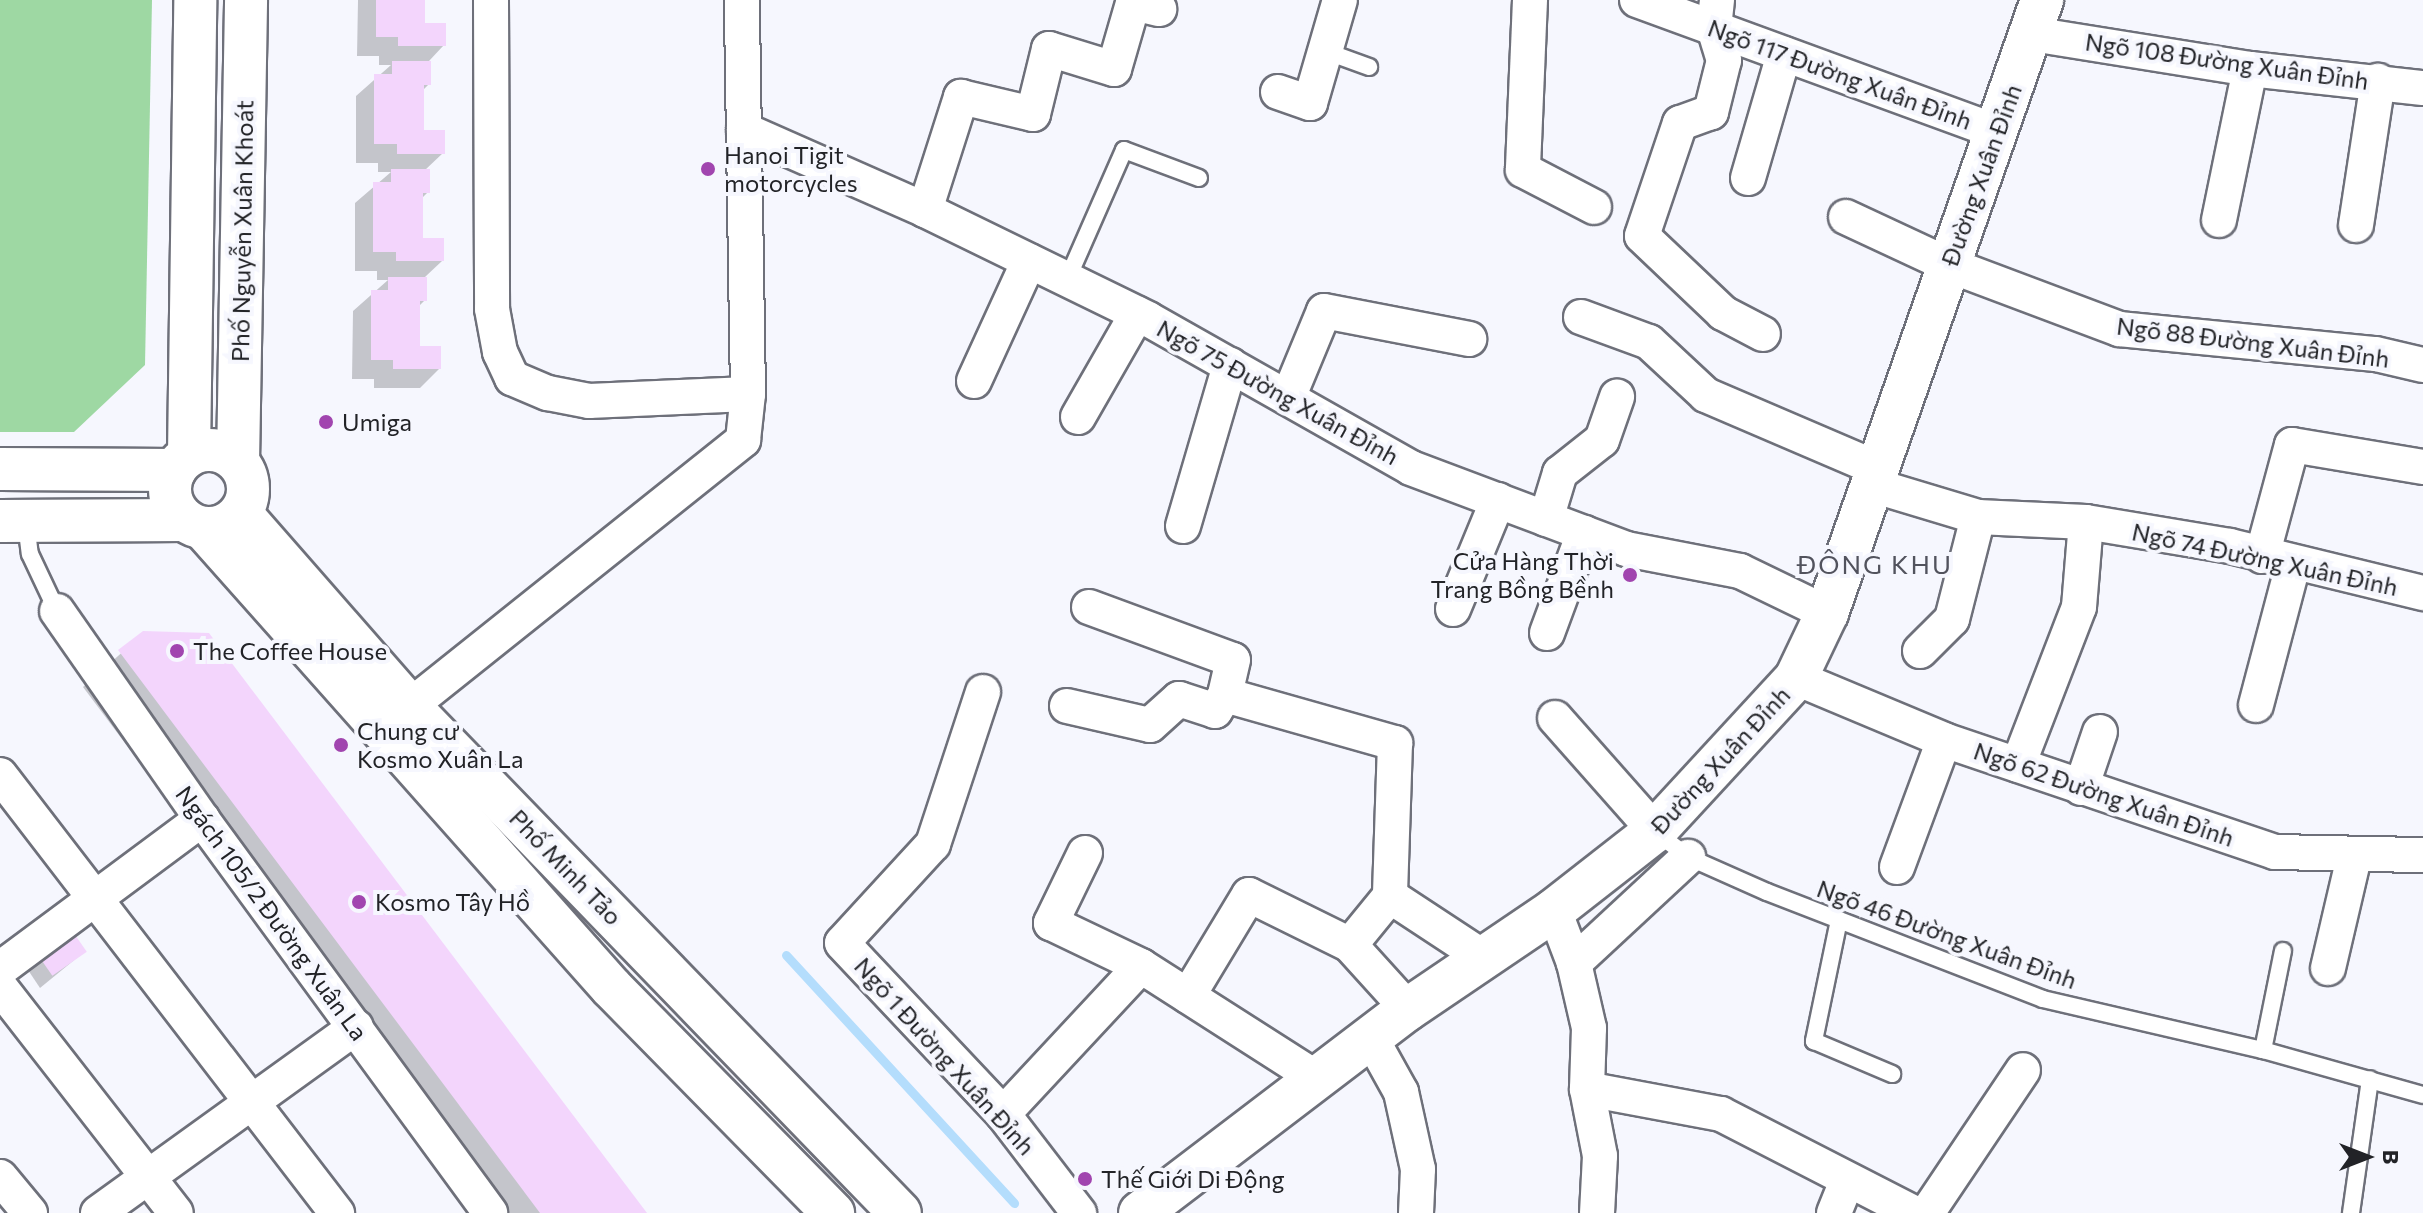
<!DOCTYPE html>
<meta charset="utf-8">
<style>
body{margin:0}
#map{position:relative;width:2423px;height:1213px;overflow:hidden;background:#f6f7fe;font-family:Commissioner,sans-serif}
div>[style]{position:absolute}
.green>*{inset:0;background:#9ed8a3}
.shadow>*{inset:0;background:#0003}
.stream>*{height:9px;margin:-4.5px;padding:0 4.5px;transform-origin:4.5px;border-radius:4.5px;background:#b4ddfc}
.building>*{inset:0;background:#f3d5fc;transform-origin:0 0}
.roads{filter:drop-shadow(2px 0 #6e707a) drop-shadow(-2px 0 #6e707a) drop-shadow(0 2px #6e707a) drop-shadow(0 -2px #6e707a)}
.service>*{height:16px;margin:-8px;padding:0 8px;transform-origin:8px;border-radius:8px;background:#fff}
.minor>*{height:34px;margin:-17px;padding:0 17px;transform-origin:17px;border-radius:17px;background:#fff}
.tertiary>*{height:42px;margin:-21px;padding:0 21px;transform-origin:21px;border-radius:21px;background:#fff}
.tertiary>.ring{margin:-21px;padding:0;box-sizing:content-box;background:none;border:42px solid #fff;border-radius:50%}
.dots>*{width:22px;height:22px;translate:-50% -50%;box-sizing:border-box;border:4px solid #f6f7fe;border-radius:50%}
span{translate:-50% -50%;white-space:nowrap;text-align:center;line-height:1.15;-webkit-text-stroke:8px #f6f7fe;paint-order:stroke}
.street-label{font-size:24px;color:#222327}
.poi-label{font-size:24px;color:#222327}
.left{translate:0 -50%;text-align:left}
.right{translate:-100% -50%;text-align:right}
.neighbourhood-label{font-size:26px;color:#52535d;letter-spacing:2px}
.north{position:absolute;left:2327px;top:1117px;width:80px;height:80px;-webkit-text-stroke:6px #f6f7fe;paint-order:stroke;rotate:90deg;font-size:22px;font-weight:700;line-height:32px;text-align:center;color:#222327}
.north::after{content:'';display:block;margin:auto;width:28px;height:36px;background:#222327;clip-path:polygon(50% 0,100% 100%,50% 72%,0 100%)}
</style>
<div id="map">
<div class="green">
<i style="clip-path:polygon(0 0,152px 0,145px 365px,74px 432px,0 432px)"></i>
</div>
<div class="shadow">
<i style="clip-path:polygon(358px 0,423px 0,423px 25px,444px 45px,429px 61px,429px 84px,422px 91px,422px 132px,443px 153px,424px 171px,428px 192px,421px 199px,421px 240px,442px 261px,425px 277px,425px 300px,418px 307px,418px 348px,439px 369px,420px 388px,374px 388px,374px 379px,352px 379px,353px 311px,388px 280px,377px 280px,377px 271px,355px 271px,355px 203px,391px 172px,378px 172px,378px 163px,356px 163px,356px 96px,391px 65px,379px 65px,379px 56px,357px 56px)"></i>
<i style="clip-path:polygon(144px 633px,645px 1213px,477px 1213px,83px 687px)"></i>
<i style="clip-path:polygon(84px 952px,40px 988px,28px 970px,40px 958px)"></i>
</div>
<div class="stream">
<i style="left:786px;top:955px;width:337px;rotate:47.4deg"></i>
</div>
<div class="building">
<i style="clip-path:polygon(376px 0,425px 0,425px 23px,446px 23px,446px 46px,398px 46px,398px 37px,376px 37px)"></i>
<i style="clip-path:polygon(392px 61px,431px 61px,431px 85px,424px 85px,424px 130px,445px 130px,445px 154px,397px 154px,397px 144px,374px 144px,374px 74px,392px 74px)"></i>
<i style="clip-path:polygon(391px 169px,430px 169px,430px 193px,423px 193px,423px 238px,444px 238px,444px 261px,396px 261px,396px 252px,373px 252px,373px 182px,391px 182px)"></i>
<i style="clip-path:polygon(388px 277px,427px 277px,427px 301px,420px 301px,420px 346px,441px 346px,441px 369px,393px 369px,393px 360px,371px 360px,371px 290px,388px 290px)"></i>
<i style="clip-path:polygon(143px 631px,209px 633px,647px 1213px,540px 1213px,118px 650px)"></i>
<i style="left:73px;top:932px;width:24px;height:42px;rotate:55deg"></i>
</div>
<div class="roads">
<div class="service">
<i style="left:1325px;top:51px;width:47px;rotate:20deg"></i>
<i style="left:1067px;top:280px;width:142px;rotate:-66.3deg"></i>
<i style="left:1124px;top:150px;width:80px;rotate:20.5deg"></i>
<i style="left:26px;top:523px;width:31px;rotate:83deg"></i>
<i style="left:30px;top:554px;width:63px;rotate:64.7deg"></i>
<i style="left:1656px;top:832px;width:41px;rotate:38deg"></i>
<i style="left:1688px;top:857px;width:86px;rotate:23.9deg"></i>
<i style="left:1767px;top:892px;width:296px;rotate:21.2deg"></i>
<i style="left:2043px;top:999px;width:226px;rotate:13.1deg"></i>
<i style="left:2263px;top:1050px;width:166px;rotate:15.7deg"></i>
<i style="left:1839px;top:920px;width:124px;rotate:101.7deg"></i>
<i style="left:1814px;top:1041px;width:85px;rotate:22.9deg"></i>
<i style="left:2263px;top:1050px;width:101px;rotate:-78.6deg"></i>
<i style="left:2351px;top:1213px;width:135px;rotate:-81.9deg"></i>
</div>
<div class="minor">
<i style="left:491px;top:0;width:309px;rotate:89.8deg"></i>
<i style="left:492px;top:309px;width:44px;rotate:79.5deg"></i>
<i style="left:500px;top:352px;width:29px;rotate:65deg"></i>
<i style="left:512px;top:378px;width:39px;rotate:23deg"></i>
<i style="left:548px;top:393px;width:42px;rotate:11deg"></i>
<i style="left:589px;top:401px;width:159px;rotate:-2.5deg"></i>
<i style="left:1530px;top:0;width:170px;rotate:92.4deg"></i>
<i style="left:1523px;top:170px;width:80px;rotate:27.5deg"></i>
<i style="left:1637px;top:0;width:383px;rotate:20.1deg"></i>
<i style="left:1717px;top:0;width:28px;rotate:96deg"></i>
<i style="left:1714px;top:28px;width:34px;rotate:73deg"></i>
<i style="left:1724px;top:60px;width:54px;rotate:104deg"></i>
<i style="left:1711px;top:112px;width:33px;rotate:160deg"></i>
<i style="left:1680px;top:123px;width:119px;rotate:108.6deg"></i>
<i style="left:1642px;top:236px;width:112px;rotate:43.5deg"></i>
<i style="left:1723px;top:313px;width:45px;rotate:27.7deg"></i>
<i style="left:2032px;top:34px;width:221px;rotate:9.1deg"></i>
<i style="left:2250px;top:69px;width:174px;rotate:6.3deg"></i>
<i style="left:1278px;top:92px;width:34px;rotate:19deg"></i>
<i style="left:1310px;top:103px;width:107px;rotate:-73.8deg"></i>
<i style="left:744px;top:130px;width:198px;rotate:23.8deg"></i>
<i style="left:925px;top:210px;width:248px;rotate:26deg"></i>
<i style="left:1148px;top:319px;width:302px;rotate:29.5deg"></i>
<i style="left:1411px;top:468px;width:230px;rotate:20.6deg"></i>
<i style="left:1626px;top:549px;width:116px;rotate:10.9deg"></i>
<i style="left:1740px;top:571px;width:97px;rotate:25.8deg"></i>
<i style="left:1748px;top:178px;width:129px;rotate:-73.8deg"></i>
<i style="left:925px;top:210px;width:119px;rotate:-72.3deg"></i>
<i style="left:961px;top:97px;width:74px;rotate:13.3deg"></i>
<i style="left:1033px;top:114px;width:67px;rotate:-76.2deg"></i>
<i style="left:1049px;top:49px;width:68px;rotate:17.1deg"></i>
<i style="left:1114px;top:69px;width:69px;rotate:-73.9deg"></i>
<i style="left:1133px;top:3px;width:27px;rotate:13deg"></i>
<i style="left:1846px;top:217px;width:114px;rotate:25deg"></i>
<i style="left:1949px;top:265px;width:182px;rotate:20.6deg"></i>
<i style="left:2119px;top:329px;width:258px;rotate:5.6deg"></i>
<i style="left:2376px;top:354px;width:48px;rotate:13.2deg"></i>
<i style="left:2219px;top:220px;width:154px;rotate:-78.4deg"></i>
<i style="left:2356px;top:225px;width:146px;rotate:-81.3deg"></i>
<i style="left:1581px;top:317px;width:72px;rotate:20.2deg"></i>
<i style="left:1649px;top:342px;width:78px;rotate:42.9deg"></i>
<i style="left:1706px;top:395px;width:185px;rotate:23.2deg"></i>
<i style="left:974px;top:381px;width:132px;rotate:-65.4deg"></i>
<i style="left:1288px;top:398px;width:94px;rotate:-67.5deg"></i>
<i style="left:1324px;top:311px;width:148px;rotate:10.9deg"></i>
<i style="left:1078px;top:417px;width:119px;rotate:-60.2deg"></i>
<i style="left:1872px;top:485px;width:111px;rotate:16.8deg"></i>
<i style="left:1978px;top:517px;width:108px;rotate:2.7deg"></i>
<i style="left:2086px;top:522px;width:146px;rotate:9.5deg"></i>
<i style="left:2230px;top:546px;width:199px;rotate:13.7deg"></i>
<i style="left:1546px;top:519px;width:48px;rotate:-73.1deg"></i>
<i style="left:1560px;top:473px;width:53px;rotate:-38.2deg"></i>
<i style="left:1602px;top:440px;width:46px;rotate:-70.8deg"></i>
<i style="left:1183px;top:526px;width:168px;rotate:-73.7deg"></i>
<i style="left:2262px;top:556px;width:115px;rotate:-74.9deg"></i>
<i style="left:2292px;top:445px;width:133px;rotate:9.5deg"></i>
<i style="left:1089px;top:607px;width:153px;rotate:20.2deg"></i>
<i style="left:1233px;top:660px;width:36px;rotate:103deg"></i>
<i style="left:1453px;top:609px;width:118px;rotate:-67.6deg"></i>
<i style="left:57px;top:611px;width:254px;rotate:55.1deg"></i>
<i style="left:202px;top:819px;width:488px;rotate:53.8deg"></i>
<i style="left:1547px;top:633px;width:107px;rotate:-69.7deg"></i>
<i style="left:1920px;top:651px;width:45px;rotate:-45deg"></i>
<i style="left:1952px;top:619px;width:105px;rotate:-75.7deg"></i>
<i style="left:1796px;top:678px;width:160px;rotate:22.7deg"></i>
<i style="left:1944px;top:740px;width:349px;rotate:18.7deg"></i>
<i style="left:2275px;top:852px;width:148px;rotate:1.2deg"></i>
<i style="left:983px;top:692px;width:160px;rotate:108.2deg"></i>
<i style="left:933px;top:844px;width:134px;rotate:132.6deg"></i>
<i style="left:842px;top:943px;width:235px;rotate:46.7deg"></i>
<i style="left:1003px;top:1114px;width:125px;rotate:52.5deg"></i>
<i style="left:2256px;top:705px;width:145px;rotate:-75.2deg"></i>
<i style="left:1067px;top:706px;width:85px;rotate:12.9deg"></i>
<i style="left:1150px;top:725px;width:39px;rotate:-42deg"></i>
<i style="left:1179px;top:699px;width:38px;rotate:18deg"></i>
<i style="left:1215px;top:711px;width:19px;rotate:-58deg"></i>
<i style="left:1225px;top:695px;width:177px;rotate:15.8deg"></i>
<i style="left:1395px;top:743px;width:153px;rotate:91.9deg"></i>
<i style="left:1390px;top:896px;width:63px;rotate:129.2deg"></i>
<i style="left:1555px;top:718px;width:151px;rotate:48.5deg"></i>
<i style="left:390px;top:722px;width:452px;rotate:-38.6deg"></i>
<i style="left:743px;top:440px;width:46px;rotate:-83.8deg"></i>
<i style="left:748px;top:394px;width:394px;rotate:-90.9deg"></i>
<i style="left:2018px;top:765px;width:169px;rotate:-68.9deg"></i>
<i style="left:2079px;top:607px;width:85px;rotate:-85.3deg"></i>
<i style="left:0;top:775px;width:553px;rotate:52.43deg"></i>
<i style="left:2081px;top:788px;width:59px;rotate:-71.3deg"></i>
<i style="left:1085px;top:853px;width:78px;rotate:115.9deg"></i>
<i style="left:1051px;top:923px;width:100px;rotate:25.5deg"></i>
<i style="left:1141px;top:966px;width:210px;rotate:32.6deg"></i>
<i style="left:1897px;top:867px;width:135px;rotate:-69.7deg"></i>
<i style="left:1390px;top:896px;width:111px;rotate:33.3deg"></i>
<i style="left:1554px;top:910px;width:57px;rotate:69.3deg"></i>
<i style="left:1574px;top:963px;width:67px;rotate:77deg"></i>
<i style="left:1589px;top:1028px;width:61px;rotate:91.9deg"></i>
<i style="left:1587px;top:1089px;width:68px;rotate:79deg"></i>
<i style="left:1600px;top:1156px;width:57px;rotate:93deg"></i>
<i style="left:1574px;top:963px;width:156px;rotate:-42.9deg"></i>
<i style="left:2328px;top:968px;width:114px;rotate:-76.8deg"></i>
<i style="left:0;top:969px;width:252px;rotate:-36.6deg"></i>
<i style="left:0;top:987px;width:286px;rotate:52.1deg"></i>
<i style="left:1188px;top:996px;width:118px;rotate:-58.9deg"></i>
<i style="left:1249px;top:895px;width:113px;rotate:26.3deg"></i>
<i style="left:1350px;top:945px;width:86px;rotate:47.8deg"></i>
<i style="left:1371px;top:1038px;width:62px;rotate:60.9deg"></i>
<i style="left:1401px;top:1092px;width:79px;rotate:77.6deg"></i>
<i style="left:1418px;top:1169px;width:44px;rotate:92.6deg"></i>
<i style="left:1587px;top:1089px;width:136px;rotate:10.6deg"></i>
<i style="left:1721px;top:1114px;width:217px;rotate:27.2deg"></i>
<i style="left:1003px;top:1114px;width:202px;rotate:-47deg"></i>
<i style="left:0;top:1177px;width:47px;rotate:50.2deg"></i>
<i style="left:98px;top:1213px;width:318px;rotate:-35.8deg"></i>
<i style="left:1834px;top:1213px;width:35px;rotate:-68deg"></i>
<i style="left:1927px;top:1213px;width:172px;rotate:-56.1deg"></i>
</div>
<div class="tertiary">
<i class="ring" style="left:170px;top:450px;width:36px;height:36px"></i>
<i style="left:189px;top:455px;width:455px;rotate:-89.2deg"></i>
<i style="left:238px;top:462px;width:462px;rotate:-89deg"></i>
<i style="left:0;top:469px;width:175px;rotate:0.3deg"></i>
<i style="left:241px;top:514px;width:254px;rotate:48.8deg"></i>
<i style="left:408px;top:705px;width:707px;rotate:45.92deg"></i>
<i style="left:0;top:521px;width:185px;rotate:-0.3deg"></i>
<i style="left:204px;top:529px;width:613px;rotate:48.37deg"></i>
<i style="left:611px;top:987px;width:317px;rotate:45.5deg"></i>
<i style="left:1140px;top:1213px;width:337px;rotate:-37.3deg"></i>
<i style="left:1408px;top:1009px;width:176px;rotate:-34.1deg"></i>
<i style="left:1554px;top:910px;width:128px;rotate:-38deg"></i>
<i style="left:1655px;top:831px;width:208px;rotate:-47.3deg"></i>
<i style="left:1796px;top:678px;width:72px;rotate:-64.5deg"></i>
<i style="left:1827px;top:613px;width:650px;rotate:-70.67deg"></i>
</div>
</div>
<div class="dots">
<i style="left:708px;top:169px;background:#a145af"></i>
<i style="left:326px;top:422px;background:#a145af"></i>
<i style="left:1630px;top:575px;background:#a145af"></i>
<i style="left:177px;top:651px;background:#a145af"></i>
<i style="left:341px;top:745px;background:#a145af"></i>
<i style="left:359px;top:902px;background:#a145af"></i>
<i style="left:1085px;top:1179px;background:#a145af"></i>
</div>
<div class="street-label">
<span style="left:2227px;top:61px;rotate:8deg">Ngõ 108 Đường Xuân Đỉnh</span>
<span style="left:1840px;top:74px;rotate:20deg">Ngõ 117 Đường Xuân Đỉnh</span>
<span style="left:1981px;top:175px;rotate:-70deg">Đường Xuân Đỉnh</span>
<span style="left:242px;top:231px;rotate:-89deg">Phố Nguyễn Xuân Khoát</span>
<span style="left:2253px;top:342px;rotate:7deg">Ngõ 88 Đường Xuân Đỉnh</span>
<span style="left:1278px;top:392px;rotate:29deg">Ngõ 75 Đường Xuân Đỉnh</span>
<span style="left:2265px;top:559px;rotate:12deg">Ngõ 74 Đường Xuân Đỉnh</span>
<span style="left:1720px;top:760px;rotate:-47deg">Đường Xuân Đỉnh</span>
<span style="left:2104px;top:794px;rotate:19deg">Ngõ 62 Đường Xuân Đỉnh</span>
<span style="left:566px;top:867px;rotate:46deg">Phố Minh Tảo</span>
<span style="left:272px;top:913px;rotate:54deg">Ngách 105/2 Đường Xuân La</span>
<span style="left:1947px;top:934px;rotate:20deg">Ngõ 46 Đường Xuân Đỉnh</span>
<span style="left:945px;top:1056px;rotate:48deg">Ngõ 1 Đường Xuân Đỉnh</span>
</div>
<div class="poi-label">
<span class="left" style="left:724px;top:169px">Hanoi Tigit<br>motorcycles</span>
<span class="left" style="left:342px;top:422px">Umiga</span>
<span class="right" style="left:1614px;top:575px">Cửa Hàng Thời<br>Trang Bồng Bềnh</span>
<span class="left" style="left:193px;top:651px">The Coffee House</span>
<span class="left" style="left:357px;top:745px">Chung cư<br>Kosmo Xuân La</span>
<span class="left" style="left:375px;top:902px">Kosmo Tây Hồ</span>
<span class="left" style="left:1101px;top:1179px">Thế Giới Di Động</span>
</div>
<div class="neighbourhood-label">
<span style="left:1875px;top:564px">ĐÔNG KHU</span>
</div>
<div class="north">B</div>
</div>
